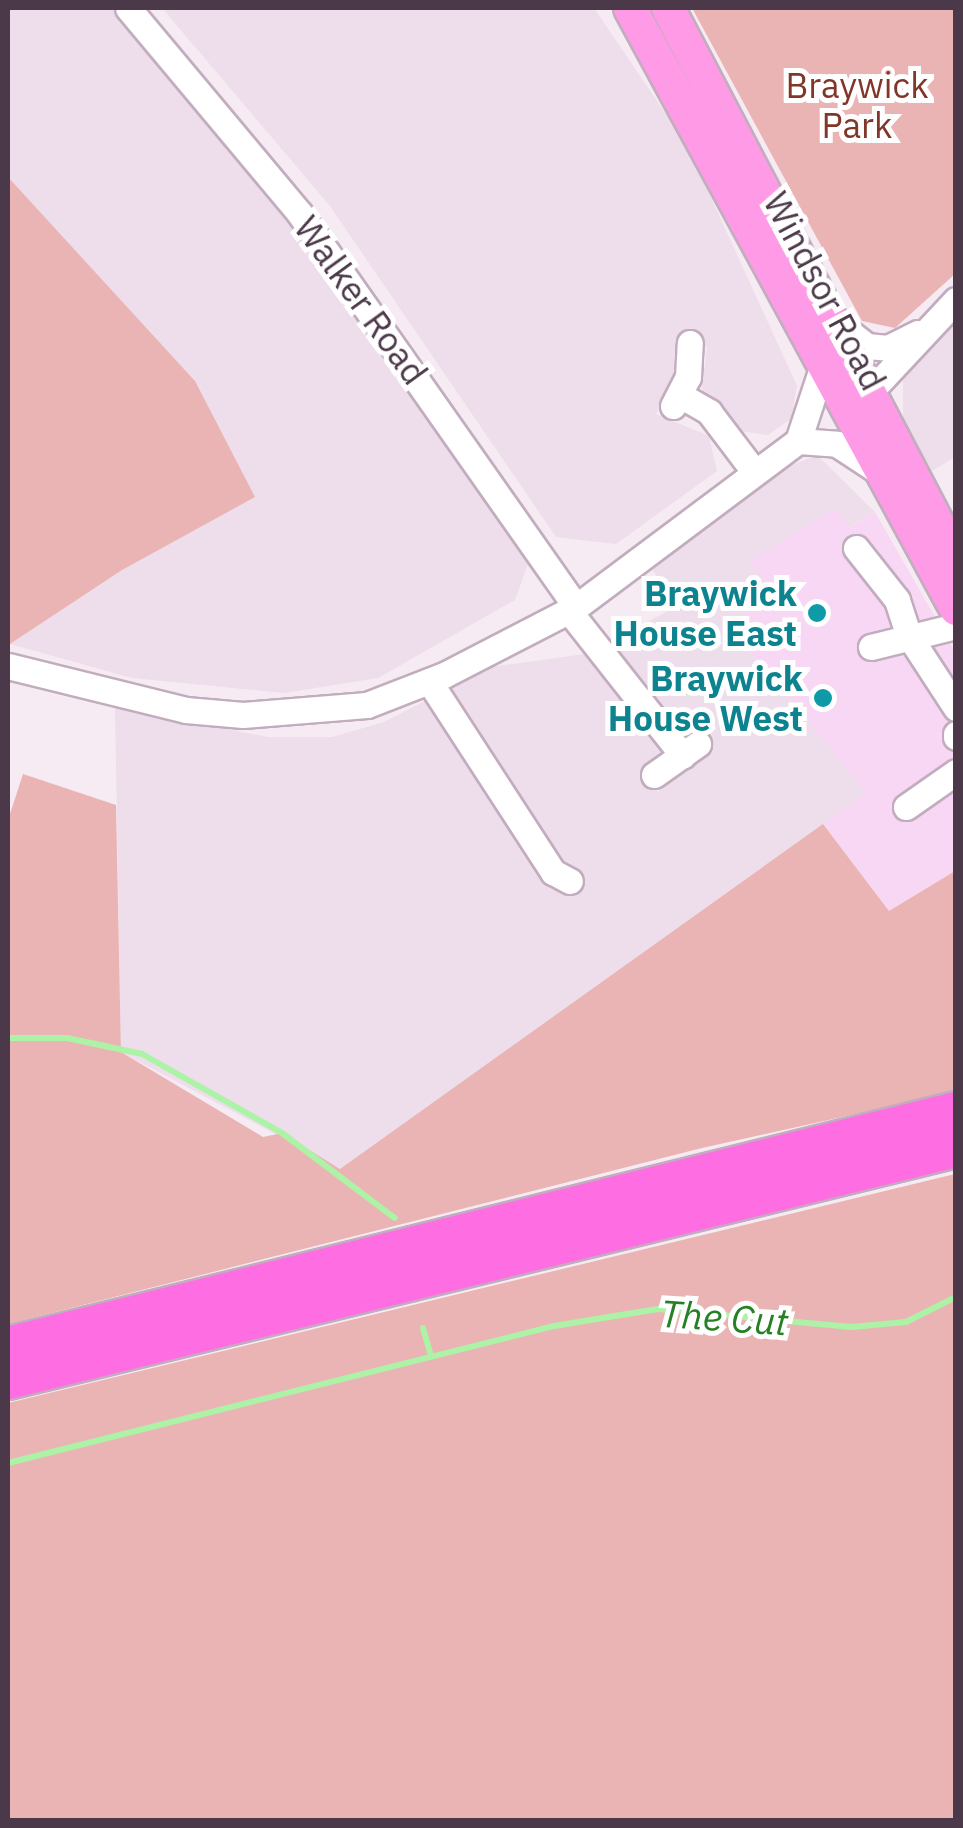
<!DOCTYPE html>
<style>
body{margin:0}
#map{position:relative;width:963px;height:1828px;overflow:hidden;background:#f6ebf3;font-family:"IBM Plex Sans",sans-serif}
div>[style]{position:absolute}
.residential>*{inset:0;background:#eeddea}
.commercial>*{inset:0;background:#f7d7f4}
.green>*{inset:0;background:#ebb4b4}
.stream>*{height:6px;margin:-3px;padding:0 3px;transform-origin:3px;border-radius:3px;background:#acf3a7}
.roads{filter:drop-shadow(2px 0 #c2adbe) drop-shadow(-2px 0 #c2adbe) drop-shadow(0 2px #c2adbe) drop-shadow(0 -2px #c2adbe)}
.minor>*{height:25px;margin:-12.5px;padding:0 12.5px;transform-origin:12.5px;border-radius:12.5px;background:#fff}
.major>*{height:32px;margin:-16px;padding:0 16px;transform-origin:16px;border-radius:16px;background:#ff9be6}
.highway>*{height:38px;margin:-19px;padding:0 19px;transform-origin:19px;border-radius:19px;background:#ff6de2}
.dots>*{width:28px;height:28px;translate:-50% -50%;box-sizing:border-box;border:5px solid #fff;border-radius:50%}
span{translate:-50% -50%;white-space:nowrap;text-align:center;line-height:1.15;-webkit-text-stroke:10px #fff;paint-order:stroke}
.park-label{font-size:35px;color:#803629}
.street-label{font-size:35px;color:#4b3848}
.culture-label{font-size:35px;color:#0d838f;font-weight:700}
.right{translate:-100% -50%;text-align:right}
.water-label{font-size:38px;color:#278023;font-style:italic}
.frame{position:absolute;inset:0;border:10px solid #4b3848;pointer-events:none}
</style>
<div id="map">
<div class="residential">
<i style="clip-path:polygon(8px 8px,117px 8px,308px 242px,530px 558px,515px 600px,378px 678px,284px 693px,132px 678px,10px 644px,122px 570px,195px 381px,8px 177px)"></i>
<i style="clip-path:polygon(162px 8px,594px 8px,687px 145px,797px 386px,791px 419px,768px 435px,740px 431px,702px 389px,707px 347px,680px 342px,678px 376px,656px 414px,709px 436px,717px 471px,616px 544px,556px 537px,330px 206px)"></i>
<i style="clip-path:polygon(955px 321px,955px 457px,932px 471px,903px 419px,903px 374px)"></i>
<i style="clip-path:polygon(817px 455px,875px 512px,849px 527px,836px 508px,749px 561px,774px 590px,729px 626px,867px 793px,341px 1169px,121px 1052px,115px 707px,268px 737px,332px 737px,384px 722px,491px 667px,592px 653px,662px 753px,646px 777px,658px 792px,713px 752px,699px 732px,676px 732px,613px 641px,675px 607px,651px 567px,735px 489px)"></i>
</div>
<div class="commercial">
<i style="clip-path:polygon(836px 508px,850px 527px,875px 512px,955px 652px,955px 871px,889px 911px,823px 824px,866px 792px,729px 626px,774px 590px,748px 561px)"></i>
</div>
<div class="green">
<i style="clip-path:polygon(692px 8px,955px 8px,955px 274px,895px 328px,862px 321px)"></i>
<i style="clip-path:polygon(8px 177px,195px 381px,255px 497px,122px 570px,10px 644px)"></i>
<i style="clip-path:polygon(23px 774px,116px 805px,121px 1052px,263px 1137px,282px 1133px,340px 1169px,823px 824px,889px 911px,955px 871px,955px 1092px,702px 1148px,8px 1324px,8px 820px)"></i>
<i style="clip-path:polygon(955px 1174px,955px 1820px,8px 1820px,8px 1403px)"></i>
</div>
<div class="stream">
<i style="left:8px;top:1038px;width:59px"></i>
<i style="left:67px;top:1038px;width:77px;rotate:12deg"></i>
<i style="left:142px;top:1054px;width:161px;rotate:29.4deg"></i>
<i style="left:282px;top:1133px;width:141px;rotate:37deg"></i>
<i style="left:423px;top:1328px;width:26px;rotate:74deg"></i>
<i style="left:8px;top:1463px;width:563px;rotate:-14.09deg"></i>
<i style="left:554px;top:1326px;width:105px;rotate:-9.3deg"></i>
<i style="left:658px;top:1309px;width:194px;rotate:5.3deg"></i>
<i style="left:851px;top:1327px;width:55px;rotate:-5.2deg"></i>
<i style="left:906px;top:1322px;width:56px;rotate:-26.6deg"></i>
</div>
<div class="roads">
<div class="minor">
<i style="left:128px;top:8px;width:268px;rotate:50.1deg"></i>
<i style="left:300px;top:214px;width:480px;rotate:54.9deg"></i>
<i style="left:835px;top:321px;width:41px;rotate:38deg"></i>
<i style="left:867px;top:346px;width:21px;rotate:5deg"></i>
<i style="left:888px;top:348px;width:33px;rotate:-27deg"></i>
<i style="left:680px;top:395px;width:34px;rotate:30deg"></i>
<i style="left:709px;top:412px;width:73px;rotate:52.8deg"></i>
<i style="left:867px;top:395px;width:130px;rotate:-46.9deg"></i>
<i style="left:673px;top:406px;width:33px;rotate:-63deg"></i>
<i style="left:688px;top:377px;width:34px;rotate:-87deg"></i>
<i style="left:798px;top:441px;width:39px;rotate:4deg"></i>
<i style="left:837px;top:444px;width:45px;rotate:33.3deg"></i>
<i style="left:856px;top:548px;width:66px;rotate:51.7deg"></i>
<i style="left:897px;top:600px;width:38px;rotate:72deg"></i>
<i style="left:909px;top:636px;width:86px;rotate:56.9deg"></i>
<i style="left:569px;top:611px;width:184px;rotate:51.8deg"></i>
<i style="left:871px;top:647px;width:88px;rotate:-13.9deg"></i>
<i style="left:8px;top:666px;width:183px;rotate:13.9deg"></i>
<i style="left:186px;top:710px;width:57px;rotate:5deg"></i>
<i style="left:243px;top:715px;width:124px;rotate:-4.6deg"></i>
<i style="left:367px;top:705px;width:83px;rotate:-21.3deg"></i>
<i style="left:444px;top:675px;width:148px;rotate:-27.3deg"></i>
<i style="left:576px;top:607px;width:277px;rotate:-36.8deg"></i>
<i style="left:798px;top:441px;width:77px;rotate:-71.8deg"></i>
<i style="left:429px;top:681px;width:228px;rotate:57deg"></i>
<i style="left:553px;top:872px;width:19px;rotate:28deg"></i>
<i style="left:956px;top:734px;width:3px;rotate:90deg"></i>
<i style="left:654px;top:775px;width:54px;rotate:-35.2deg"></i>
<i style="left:906px;top:807px;width:61px;rotate:-35deg"></i>
</div>
<div class="major">
<i style="left:630px;top:8px;width:684px;rotate:61.52deg"></i>
<i style="left:668px;top:8px;width:621px;rotate:62.36deg"></i>
</div>
<div class="highway">
<i style="left:8px;top:1346px;width:977px;rotate:-13.92deg"></i>
<i style="left:8px;top:1380px;width:976px;rotate:-13.75deg"></i>
</div>
</div>
<div class="dots">
<i style="left:817px;top:613px;background:#0f9aa8"></i>
<i style="left:823px;top:698px;background:#0f9aa8"></i>
</div>
<div class="park-label">
<span style="left:857px;top:105px">Braywick<br>Park</span>
</div>
<div class="street-label">
<span style="left:825px;top:291px;rotate:62deg">Windsor Road</span>
<span style="left:361px;top:300px;rotate:54deg">Walker Road</span>
</div>
<div class="culture-label">
<span class="right" style="left:797px;top:613px">Braywick<br>House East</span>
<span class="right" style="left:803px;top:698px">Braywick<br>House West</span>
</div>
<div class="water-label">
<span style="left:724px;top:1317px;rotate:4deg">The Cut</span>
</div>
<div class="frame"></div>
</div>
